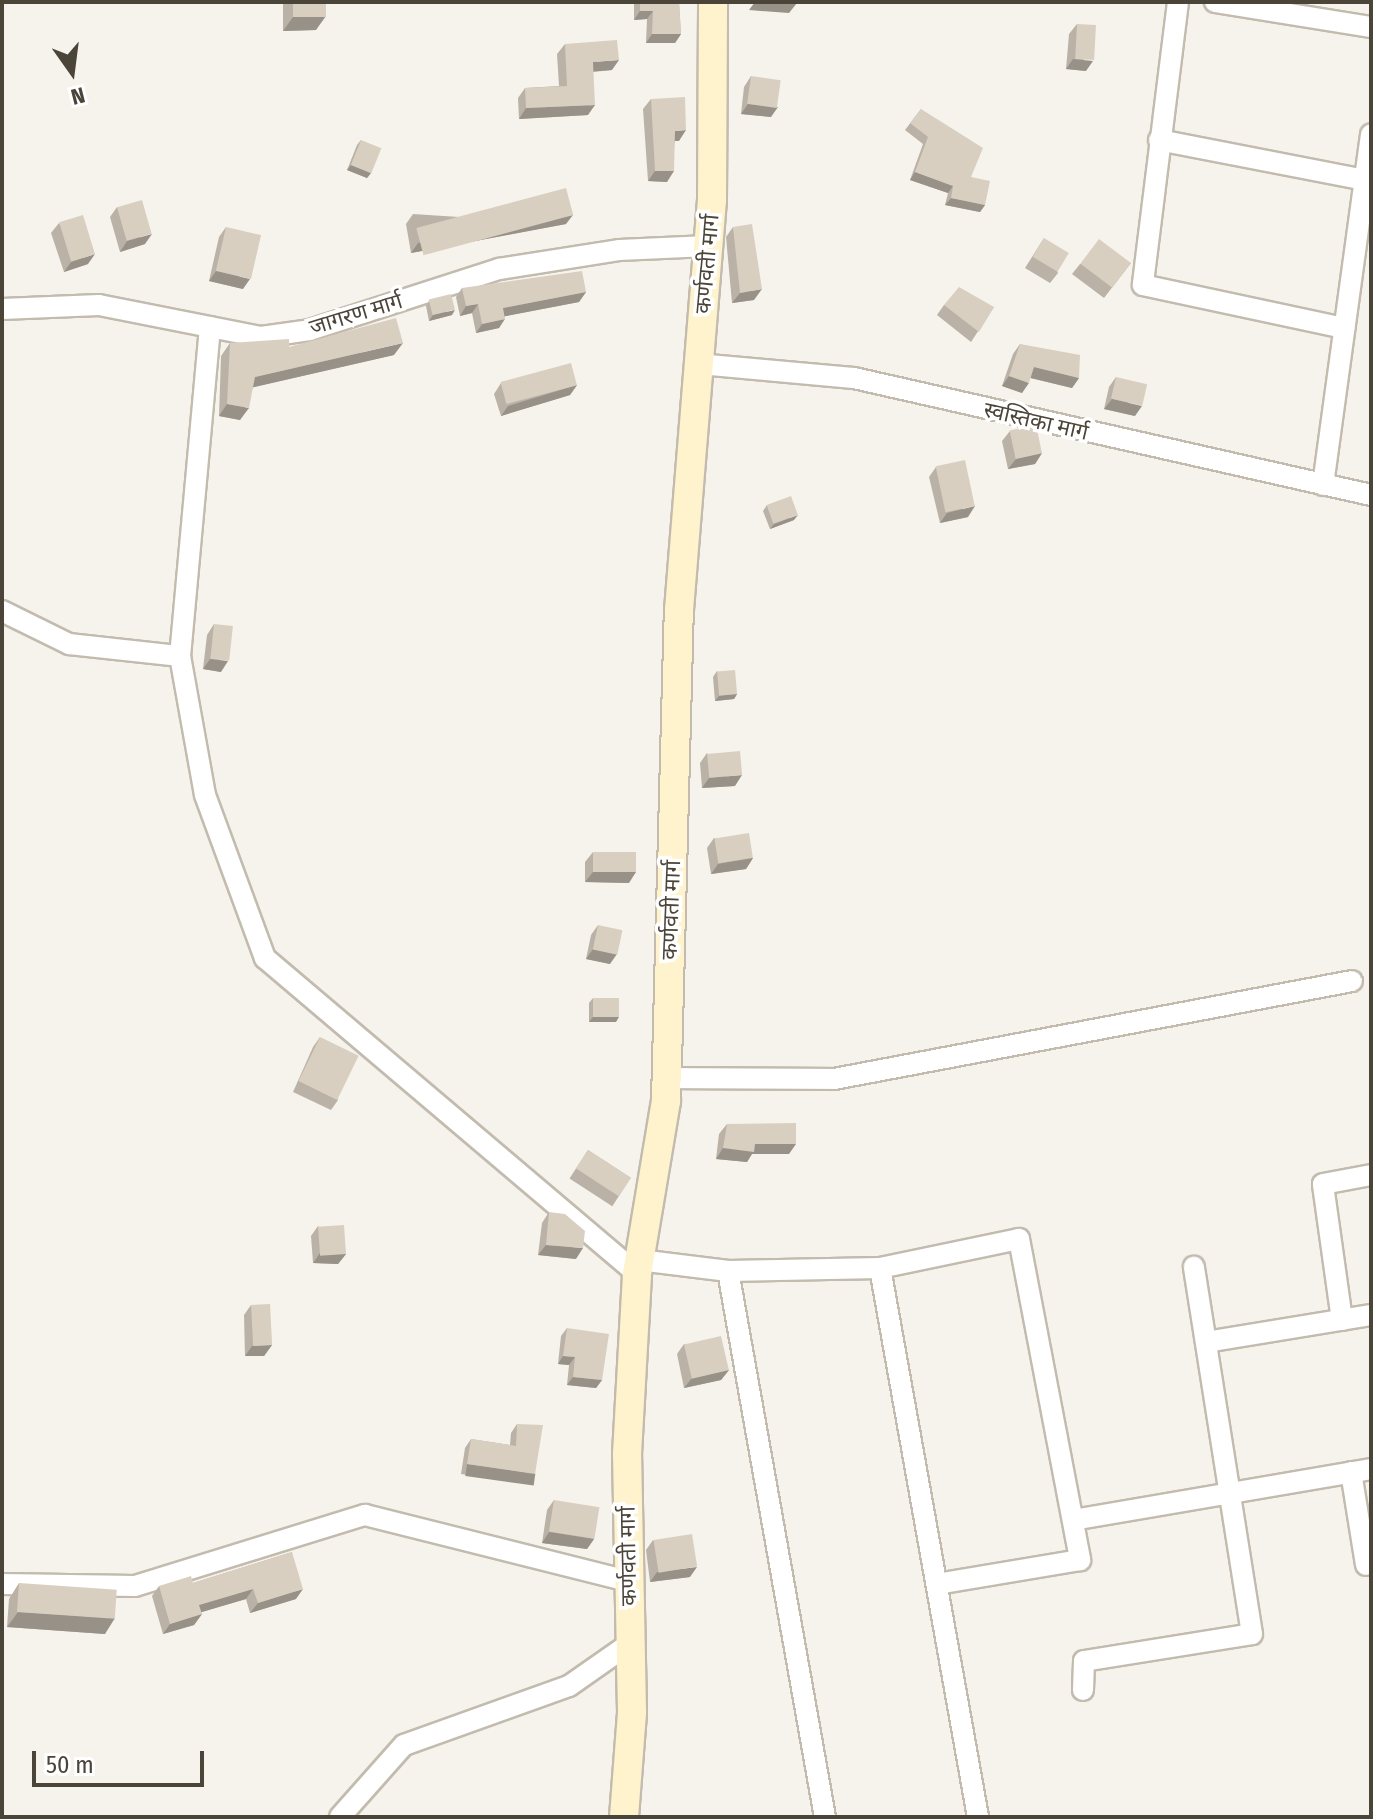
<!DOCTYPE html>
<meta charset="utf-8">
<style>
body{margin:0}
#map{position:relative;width:1373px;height:1819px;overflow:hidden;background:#f6f3ec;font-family:"Fira Sans Condensed","Noto Sans Devanagari",sans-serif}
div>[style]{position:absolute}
.roads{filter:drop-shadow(2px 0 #c2bbae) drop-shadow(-2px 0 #c2bbae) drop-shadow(0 2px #c2bbae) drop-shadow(0 -2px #c2bbae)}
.minor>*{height:20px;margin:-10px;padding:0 10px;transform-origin:10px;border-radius:10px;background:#fff}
.secondary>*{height:28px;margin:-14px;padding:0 14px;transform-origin:14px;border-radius:14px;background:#fff3cd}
.wall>*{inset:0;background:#bab2a6;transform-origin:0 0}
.shaded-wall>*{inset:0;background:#979187;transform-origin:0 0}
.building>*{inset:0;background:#d8cfc1;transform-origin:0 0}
span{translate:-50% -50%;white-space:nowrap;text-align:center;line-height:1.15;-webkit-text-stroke:7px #fff;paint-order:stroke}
.street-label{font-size:22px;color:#4b4439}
.frame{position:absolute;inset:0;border:4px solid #4b4439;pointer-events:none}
.north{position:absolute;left:32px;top:32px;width:80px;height:80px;-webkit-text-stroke:6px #fff;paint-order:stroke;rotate:166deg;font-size:22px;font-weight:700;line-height:32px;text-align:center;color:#4b4439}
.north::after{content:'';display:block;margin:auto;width:28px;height:36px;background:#4b4439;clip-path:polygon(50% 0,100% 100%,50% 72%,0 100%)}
.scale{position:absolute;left:32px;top:1751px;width:172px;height:36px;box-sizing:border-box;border:4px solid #4b4439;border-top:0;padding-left:10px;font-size:24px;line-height:28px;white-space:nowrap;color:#4b4439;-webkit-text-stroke:6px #fff;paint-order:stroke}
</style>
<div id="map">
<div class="roads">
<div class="minor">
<i style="left:1178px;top:2px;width:285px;rotate:97.1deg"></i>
<i style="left:1143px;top:285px;width:206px;rotate:12.1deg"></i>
<i style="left:1215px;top:2px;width:158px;rotate:9.1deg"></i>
<i style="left:1159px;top:140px;width:209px;rotate:11deg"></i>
<i style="left:2px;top:309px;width:97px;rotate:-2.4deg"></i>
<i style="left:99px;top:305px;width:165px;rotate:11.2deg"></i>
<i style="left:261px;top:337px;width:49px;rotate:-8.1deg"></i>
<i style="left:310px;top:330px;width:199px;rotate:-17.9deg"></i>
<i style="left:499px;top:269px;width:121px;rotate:-9deg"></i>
<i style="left:619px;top:250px;width:89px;rotate:-2.6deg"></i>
<i style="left:210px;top:327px;width:330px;rotate:95.2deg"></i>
<i style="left:180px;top:656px;width:141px;rotate:79.8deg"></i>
<i style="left:205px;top:795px;width:174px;rotate:69.8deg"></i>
<i style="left:265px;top:958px;width:488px;rotate:40.3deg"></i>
<i style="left:699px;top:364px;width:156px;rotate:5.2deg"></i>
<i style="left:854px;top:378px;width:530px;rotate:12.75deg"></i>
<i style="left:1323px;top:485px;width:354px;rotate:-82.2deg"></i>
<i style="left:2px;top:611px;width:75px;rotate:26.2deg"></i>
<i style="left:69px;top:644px;width:112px;rotate:6.2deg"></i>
<i style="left:667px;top:1078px;width:167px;rotate:0.3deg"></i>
<i style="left:834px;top:1079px;width:527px;rotate:-10.71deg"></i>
<i style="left:639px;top:1260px;width:90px;rotate:7deg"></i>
<i style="left:728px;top:1271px;width:152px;rotate:-1.1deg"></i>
<i style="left:880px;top:1268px;width:142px;rotate:-11.8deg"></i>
<i style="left:1019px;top:1239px;width:327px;rotate:79.2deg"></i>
<i style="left:1080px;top:1560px;width:145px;rotate:170.5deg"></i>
<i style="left:880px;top:1268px;width:558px;rotate:79.88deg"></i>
<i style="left:728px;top:1271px;width:555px;rotate:79.93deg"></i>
<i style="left:1342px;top:1320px;width:137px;rotate:-98deg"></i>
<i style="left:1323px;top:1184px;width:49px;rotate:-10.6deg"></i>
<i style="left:1206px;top:1342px;width:167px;rotate:-9.3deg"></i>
<i style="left:1351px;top:1472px;width:94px;rotate:80.8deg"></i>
<i style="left:1073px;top:1520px;width:302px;rotate:-9.7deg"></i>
<i style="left:2px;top:1584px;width:133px;rotate:0.9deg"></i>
<i style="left:135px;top:1586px;width:241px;rotate:-17.2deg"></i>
<i style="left:365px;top:1515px;width:270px;rotate:14.1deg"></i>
<i style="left:1083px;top:1690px;width:29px;rotate:-88deg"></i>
<i style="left:1084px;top:1661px;width:170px;rotate:-9.1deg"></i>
<i style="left:1252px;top:1634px;width:372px;rotate:-99deg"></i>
<i style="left:340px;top:1817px;width:96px;rotate:-48.4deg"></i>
<i style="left:404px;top:1745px;width:175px;rotate:-19.7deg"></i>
<i style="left:569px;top:1686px;width:73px;rotate:-35deg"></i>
</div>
<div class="secondary">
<i style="left:624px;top:1817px;width:105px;rotate:-85.6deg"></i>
<i style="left:632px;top:1712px;width:258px;rotate:-91.1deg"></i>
<i style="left:627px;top:1454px;width:180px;rotate:-86.8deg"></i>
<i style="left:637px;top:1274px;width:175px;rotate:-80.5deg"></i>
<i style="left:666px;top:1101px;width:491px;rotate:-88.5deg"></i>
<i style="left:679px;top:610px;width:411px;rotate:-85.4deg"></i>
<i style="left:712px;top:200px;width:198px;rotate:-89.7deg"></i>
</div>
</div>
<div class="wall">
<i style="clip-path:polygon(283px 2px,326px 2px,316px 30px,283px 31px)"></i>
<i style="clip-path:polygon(634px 2px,679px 2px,681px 34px,675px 43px,646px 43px,647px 19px,634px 20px)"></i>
<i style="clip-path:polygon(1077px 24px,1086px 71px,1066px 69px,1069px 34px)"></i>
<i style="clip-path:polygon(565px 44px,612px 70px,593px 72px,588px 115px,519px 119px,518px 98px,525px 88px,559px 86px,557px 54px)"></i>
<i style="clip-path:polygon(751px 76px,771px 117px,741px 114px,744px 87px)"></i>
<i style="clip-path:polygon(651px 99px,679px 141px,675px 141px,667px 182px,648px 181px,643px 109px)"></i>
<i style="clip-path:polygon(921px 109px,971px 177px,985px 205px,980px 212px,945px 205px,948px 193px,910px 180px,923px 144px,905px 130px)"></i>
<i style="clip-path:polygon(361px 140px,371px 173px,367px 178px,347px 170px,357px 145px)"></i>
<i style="clip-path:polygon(117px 207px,145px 244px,120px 252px,110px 217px)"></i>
<i style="clip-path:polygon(413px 214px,566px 224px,411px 253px,406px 224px)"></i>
<i style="clip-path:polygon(59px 223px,88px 264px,64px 272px,51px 233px)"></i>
<i style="clip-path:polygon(226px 227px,243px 289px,209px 281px,219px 237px)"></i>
<i style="clip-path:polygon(733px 227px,754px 300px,732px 303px,726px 237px)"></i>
<i style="clip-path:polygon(1044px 238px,1058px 273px,1050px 283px,1025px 268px)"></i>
<i style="clip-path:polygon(1131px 263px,1104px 298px,1072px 274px,1080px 264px)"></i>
<i style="clip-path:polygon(462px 288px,586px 292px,579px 302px,505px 316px,499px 328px,476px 333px,472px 313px,460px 316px,456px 297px)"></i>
<i style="clip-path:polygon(429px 301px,452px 315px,429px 321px,426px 306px)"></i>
<i style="clip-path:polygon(944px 305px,994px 307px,971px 342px,937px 315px)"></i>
<i style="clip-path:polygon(230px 343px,289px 347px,394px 355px,253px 387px,240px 420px,219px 416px,221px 356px)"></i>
<i style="clip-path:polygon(1020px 344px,1079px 378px,1072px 388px,1030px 378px,1022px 393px,1002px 386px,1013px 354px)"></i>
<i style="clip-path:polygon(1116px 377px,1135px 416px,1104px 409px,1109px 387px)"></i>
<i style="clip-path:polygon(501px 383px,577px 385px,570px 395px,501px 416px,494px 394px)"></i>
<i style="clip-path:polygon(1010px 431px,1042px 453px,1035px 464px,1008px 469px,1002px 441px)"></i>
<i style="clip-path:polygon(936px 467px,968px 517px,940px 523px,929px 477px)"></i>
<i style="clip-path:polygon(767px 505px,794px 520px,770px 529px,763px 511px)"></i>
<i style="clip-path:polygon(214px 624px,221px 672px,203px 669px,207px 635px)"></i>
<i style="clip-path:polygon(717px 671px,737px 694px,734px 699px,715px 701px,713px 677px)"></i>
<i style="clip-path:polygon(707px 753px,735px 786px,702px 788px,700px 763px)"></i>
<i style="clip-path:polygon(714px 838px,753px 858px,746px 869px,711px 874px,707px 848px)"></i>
<i style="clip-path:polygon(593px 852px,629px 883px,585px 882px,585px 862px)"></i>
<i style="clip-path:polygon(598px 925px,610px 964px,586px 959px,591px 935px)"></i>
<i style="clip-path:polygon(593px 998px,616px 1022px,589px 1022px,589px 1003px)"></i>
<i style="clip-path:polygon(320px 1037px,338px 1100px,331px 1110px,293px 1092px,313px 1047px)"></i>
<i style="clip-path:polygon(727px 1124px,789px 1154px,752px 1154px,747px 1162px,716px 1159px,719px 1134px)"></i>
<i style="left:588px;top:1150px;width:51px;height:34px;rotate:33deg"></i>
<i style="clip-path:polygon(549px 1212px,576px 1259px,538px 1255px,542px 1223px)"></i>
<i style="clip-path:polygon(318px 1226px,346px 1254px,338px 1264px,313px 1263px,311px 1236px)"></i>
<i style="clip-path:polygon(251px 1305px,272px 1345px,264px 1356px,245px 1356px,244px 1315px)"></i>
<i style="clip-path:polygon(567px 1328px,602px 1380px,596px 1388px,567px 1385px,569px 1365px,558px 1364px,561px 1336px)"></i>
<i style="clip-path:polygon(684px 1344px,729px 1370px,721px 1380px,684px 1388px,677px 1354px)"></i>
<i style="clip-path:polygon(517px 1424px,535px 1474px,529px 1484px,461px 1474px,465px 1448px,471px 1439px,510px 1445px,511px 1433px)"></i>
<i style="clip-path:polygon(554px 1500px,594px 1539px,587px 1549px,542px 1543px,547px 1510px)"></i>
<i style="clip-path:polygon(653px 1540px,690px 1577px,650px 1582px,646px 1550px)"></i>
<i style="clip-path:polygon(292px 1552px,296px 1599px,250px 1613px,246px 1599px,201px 1612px,202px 1614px,194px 1625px,163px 1634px,152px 1596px,159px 1586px,193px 1583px)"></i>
<i style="clip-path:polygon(19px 1583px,105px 1634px,7px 1627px,9px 1599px)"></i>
</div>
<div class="shaded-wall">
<i style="clip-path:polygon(755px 2px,785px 2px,797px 3px,789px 13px,749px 10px)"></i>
<i style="clip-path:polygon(640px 11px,653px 11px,647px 19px,634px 20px)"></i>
<i style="clip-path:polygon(326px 16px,316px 30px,283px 31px,293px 17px)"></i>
<i style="clip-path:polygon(652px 34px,681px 34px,675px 43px,646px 43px)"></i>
<i style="clip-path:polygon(1073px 59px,1093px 61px,1086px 71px,1066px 69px)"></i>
<i style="clip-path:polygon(619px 60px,612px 70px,586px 72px,593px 62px)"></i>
<i style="clip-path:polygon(748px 104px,778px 107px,771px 117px,741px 114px)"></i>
<i style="clip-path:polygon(595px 105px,588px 115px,519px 119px,526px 108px)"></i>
<i style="clip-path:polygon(686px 130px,679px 141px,668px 141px,675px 131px)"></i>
<i style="clip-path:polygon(351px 165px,371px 173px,367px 178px,347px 170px)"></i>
<i style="clip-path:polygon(655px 171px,674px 171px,667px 182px,648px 181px)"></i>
<i style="clip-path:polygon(915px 172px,953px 186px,948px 193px,910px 180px)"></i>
<i style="clip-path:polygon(951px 198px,985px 205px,980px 212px,945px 205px)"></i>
<i style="clip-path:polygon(573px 215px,566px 224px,411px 253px,418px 243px)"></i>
<i style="clip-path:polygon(152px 234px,145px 244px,120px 252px,127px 241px)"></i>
<i style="clip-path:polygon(95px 254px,88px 264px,64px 272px,71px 262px)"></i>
<i style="clip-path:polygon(216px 271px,250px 279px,243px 289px,209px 281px)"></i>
<i style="clip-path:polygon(762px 289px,754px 300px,732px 303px,740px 293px)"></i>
<i style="clip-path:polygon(586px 292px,579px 302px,496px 318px,503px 308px)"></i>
<i style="clip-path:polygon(478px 304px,472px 313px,460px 316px,466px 306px)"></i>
<i style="clip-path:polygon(455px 310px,452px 315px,429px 321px,433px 315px)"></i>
<i style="clip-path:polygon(505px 319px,499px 328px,476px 333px,482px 324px)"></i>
<i style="clip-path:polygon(403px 343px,394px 355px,246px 389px,255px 377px)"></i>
<i style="clip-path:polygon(1034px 367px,1079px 378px,1072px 388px,1027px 377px)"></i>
<i style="clip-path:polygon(1009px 376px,1029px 383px,1022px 393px,1002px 386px)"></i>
<i style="clip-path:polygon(577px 385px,570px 395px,501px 416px,508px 406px)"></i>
<i style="clip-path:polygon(1112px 399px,1142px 406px,1135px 416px,1104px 409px)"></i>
<i style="clip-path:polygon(227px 404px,249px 408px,240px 420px,219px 416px)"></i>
<i style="clip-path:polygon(1042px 453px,1035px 464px,1008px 469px,1016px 459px)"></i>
<i style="clip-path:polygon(975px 506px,968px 517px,940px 523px,947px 513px)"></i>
<i style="clip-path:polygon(798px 515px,794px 520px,770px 529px,774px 524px)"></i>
<i style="clip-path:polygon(210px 659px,228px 661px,221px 672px,203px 669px)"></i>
<i style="clip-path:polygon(737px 694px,734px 699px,715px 701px,719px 696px)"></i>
<i style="clip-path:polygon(742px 775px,735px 786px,702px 788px,709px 778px)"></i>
<i style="clip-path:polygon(753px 858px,746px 869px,711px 874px,718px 864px)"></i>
<i style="clip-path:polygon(593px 872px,636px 872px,629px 883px,585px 882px)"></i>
<i style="clip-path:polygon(593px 949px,617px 954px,610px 964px,586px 959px)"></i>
<i style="clip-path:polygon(593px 1017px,619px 1017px,616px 1022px,589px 1022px)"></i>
<i style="clip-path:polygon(755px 1144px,796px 1144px,789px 1154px,752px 1154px,747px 1162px,716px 1159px,723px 1148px)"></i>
<i style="clip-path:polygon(546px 1245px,583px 1248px,576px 1259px,538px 1255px)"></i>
<i style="clip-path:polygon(320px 1253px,346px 1254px,338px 1264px,313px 1263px)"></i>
<i style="clip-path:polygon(272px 1345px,264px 1356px,245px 1356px,252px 1346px)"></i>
<i style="clip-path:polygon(563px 1356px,575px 1357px,569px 1365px,558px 1364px)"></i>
<i style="clip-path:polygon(729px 1370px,721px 1380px,684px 1388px,692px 1378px)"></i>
<i style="clip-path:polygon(573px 1377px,602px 1380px,596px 1388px,567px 1385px)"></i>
<i style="left:467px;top:1464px;width:69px;height:12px;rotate:8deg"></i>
<i style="clip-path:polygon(549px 1532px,594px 1539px,587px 1549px,542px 1543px)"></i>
<i style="clip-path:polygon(697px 1567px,690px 1577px,650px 1582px,657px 1572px)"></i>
<i style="clip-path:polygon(253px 1589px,246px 1599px,192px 1615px,199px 1605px)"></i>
<i style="clip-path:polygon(303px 1589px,296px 1599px,250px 1613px,258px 1603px)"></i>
<i style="clip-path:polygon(18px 1612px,115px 1618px,105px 1634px,7px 1627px)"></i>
<i style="clip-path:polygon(202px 1614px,194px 1625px,163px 1634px,170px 1624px)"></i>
</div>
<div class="building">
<i style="left:293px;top:2px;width:33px;height:15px"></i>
<i style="clip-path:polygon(640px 2px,679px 2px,681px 34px,652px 34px,653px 11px,640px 11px)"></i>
<i style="left:1077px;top:24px;width:19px;height:35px;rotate:3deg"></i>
<i style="clip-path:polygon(617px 40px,619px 60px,593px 62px,595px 105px,526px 108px,525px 88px,567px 86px,565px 44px)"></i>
<i style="left:751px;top:76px;width:30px;height:28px;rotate:8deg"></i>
<i style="clip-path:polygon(685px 97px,686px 130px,675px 131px,674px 171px,655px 171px,651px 99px)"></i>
<i style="clip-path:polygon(921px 109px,983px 148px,971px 177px,990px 181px,985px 205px,951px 198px,953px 186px,915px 172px,928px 137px,910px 123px)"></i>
<i style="left:361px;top:140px;width:22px;height:27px;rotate:22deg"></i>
<i style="left:566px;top:188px;width:28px;height:155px;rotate:75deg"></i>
<i style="left:142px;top:200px;width:35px;height:26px;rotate:74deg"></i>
<i style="left:83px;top:215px;width:41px;height:25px;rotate:73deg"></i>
<i style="clip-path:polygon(752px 224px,762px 289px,740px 293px,733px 227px)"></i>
<i style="left:226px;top:227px;width:36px;height:45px;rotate:13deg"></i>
<i style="left:1044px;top:238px;width:29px;height:22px;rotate:31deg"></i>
<i style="left:1099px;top:239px;width:40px;height:31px;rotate:37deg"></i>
<i style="clip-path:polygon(582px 271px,586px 292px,503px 308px,505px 319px,482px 324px,478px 304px,466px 306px,462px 288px)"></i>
<i style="clip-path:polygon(959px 287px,994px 307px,979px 332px,944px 305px)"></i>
<i style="left:451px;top:294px;width:16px;height:23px;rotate:76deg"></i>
<i style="clip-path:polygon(396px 318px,403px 343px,255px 377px,249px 408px,227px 404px,230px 343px,289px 339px,289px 347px)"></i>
<i style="clip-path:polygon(1020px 344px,1080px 355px,1079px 378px,1034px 367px,1029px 383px,1009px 376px)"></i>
<i style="left:571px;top:363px;width:23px;height:73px;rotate:75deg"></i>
<i style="left:1116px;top:377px;width:32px;height:22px;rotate:13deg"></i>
<i style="left:1036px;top:425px;width:29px;height:27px;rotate:78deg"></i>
<i style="left:965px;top:460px;width:47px;height:30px;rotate:78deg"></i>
<i style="left:791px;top:496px;width:20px;height:26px;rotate:70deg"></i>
<i style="left:214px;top:624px;width:19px;height:35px;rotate:6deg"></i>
<i style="left:735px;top:670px;width:24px;height:18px;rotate:85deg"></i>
<i style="left:740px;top:751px;width:24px;height:33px;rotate:85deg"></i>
<i style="left:749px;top:833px;width:25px;height:35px;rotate:81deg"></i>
<i style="left:593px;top:852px;width:43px;height:20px"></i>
<i style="left:598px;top:925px;width:25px;height:25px;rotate:12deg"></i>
<i style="left:593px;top:998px;width:26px;height:19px"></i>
<i style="left:320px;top:1037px;width:43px;height:49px;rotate:26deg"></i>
<i style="clip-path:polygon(796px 1123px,796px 1144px,755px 1144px,754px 1152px,723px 1148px,727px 1124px)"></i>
<i style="left:588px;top:1150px;width:51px;height:22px;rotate:33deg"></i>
<i style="clip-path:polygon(549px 1212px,565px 1214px,585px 1231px,583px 1248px,546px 1245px)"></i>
<i style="left:344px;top:1225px;width:29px;height:26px;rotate:86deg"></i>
<i style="left:270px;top:1304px;width:41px;height:19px;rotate:87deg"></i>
<i style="clip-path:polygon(567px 1328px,609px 1334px,602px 1380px,573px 1377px,575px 1357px,563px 1356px)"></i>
<i style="left:721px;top:1336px;width:35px;height:38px;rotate:77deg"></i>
<i style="clip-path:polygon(517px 1424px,543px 1425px,535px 1474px,467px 1464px,471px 1439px,516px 1446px)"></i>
<i style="left:554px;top:1500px;width:46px;height:32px;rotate:9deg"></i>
<i style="left:692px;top:1534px;width:33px;height:39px;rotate:81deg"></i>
<i style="clip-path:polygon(292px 1552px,303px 1589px,258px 1603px,253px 1589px,199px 1605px,202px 1614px,170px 1624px,159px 1586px,191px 1576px,193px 1583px)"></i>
<i style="left:19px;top:1583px;width:98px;height:29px;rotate:4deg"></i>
</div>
<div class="street-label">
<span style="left:707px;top:264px;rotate:-85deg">कर्णवती मार्ग</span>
<span style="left:356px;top:314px;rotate:-17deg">जागरण मार्ग</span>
<span style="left:1036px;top:421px;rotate:13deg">स्वस्तिका मार्ग</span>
<span style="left:671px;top:910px;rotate:-88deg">कर्णवती मार्ग</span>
<span style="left:628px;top:1556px;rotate:-91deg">कर्णवती मार्ग</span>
</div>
<div class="frame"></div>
<div class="north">N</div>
<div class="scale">50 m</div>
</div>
